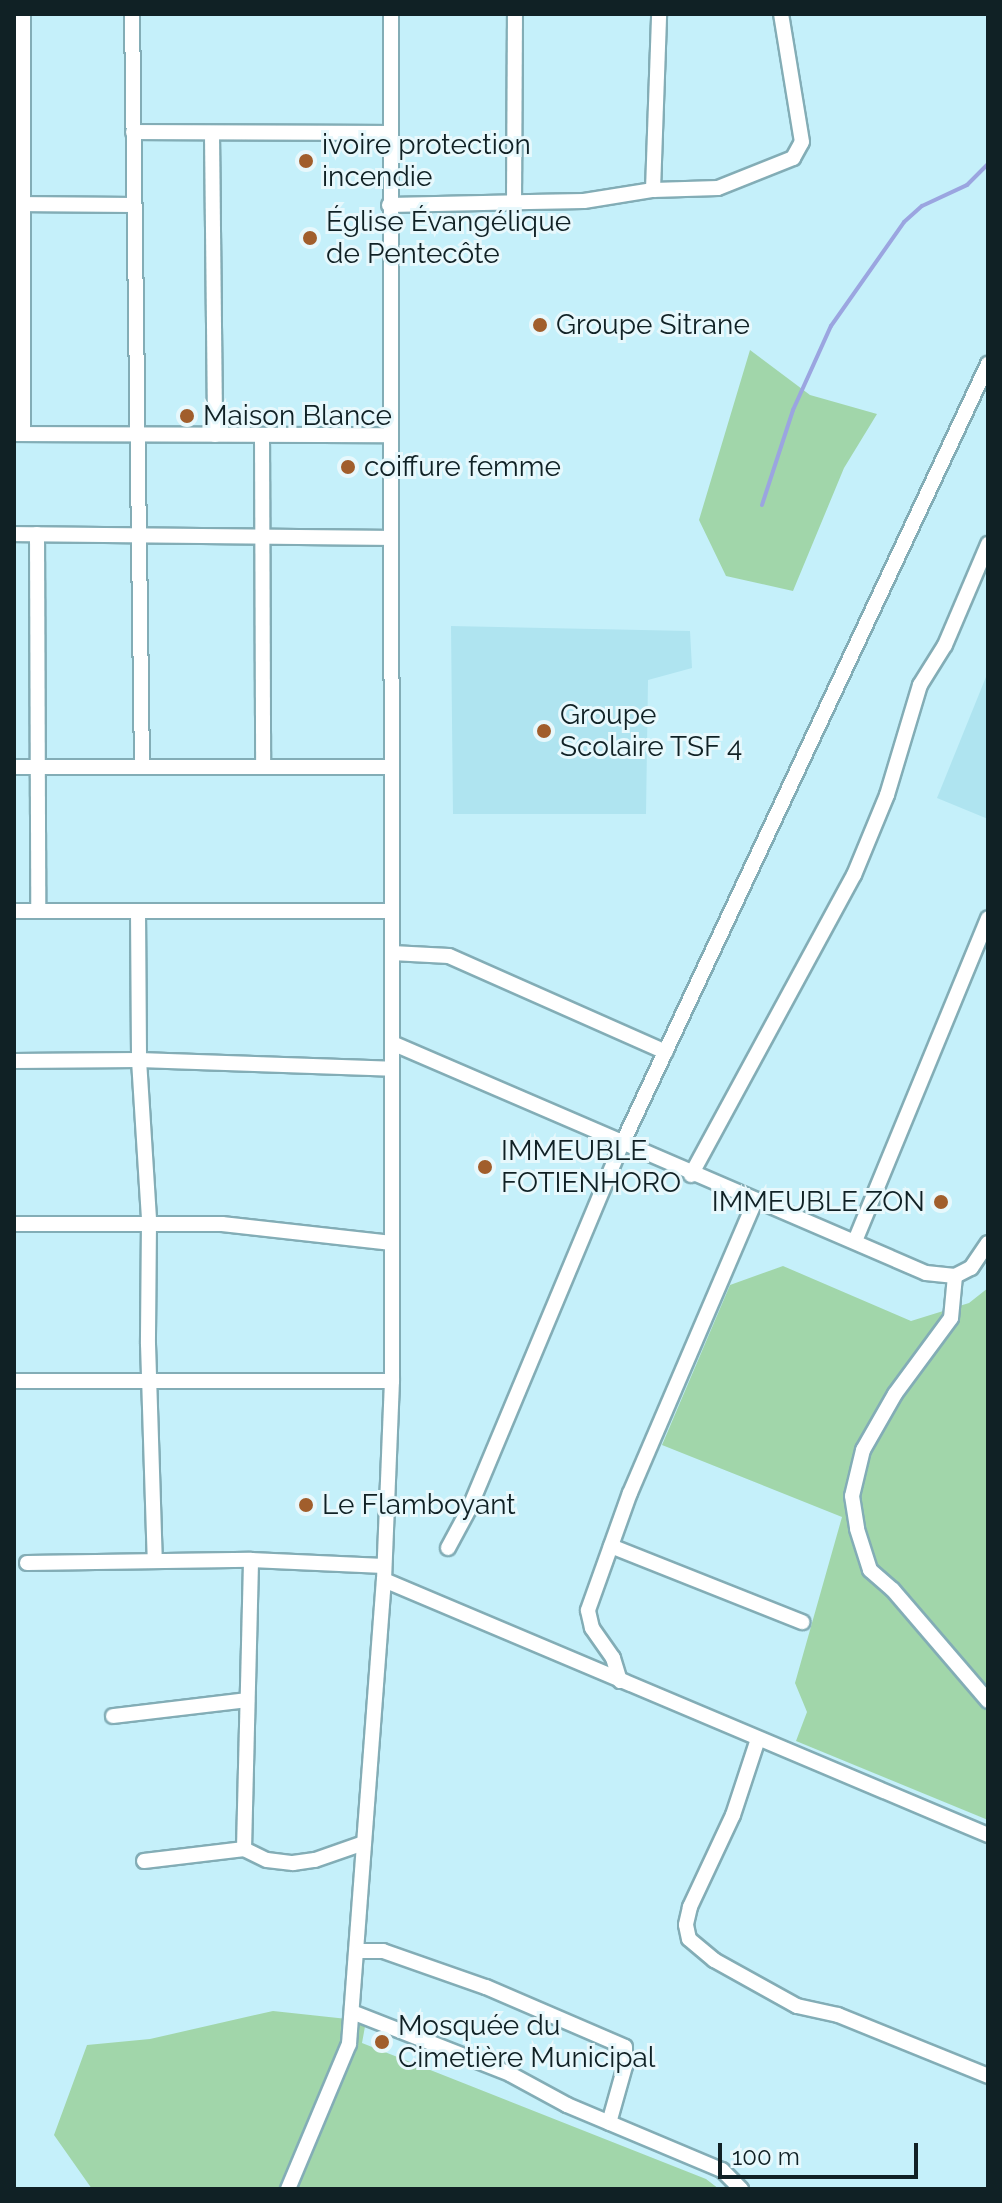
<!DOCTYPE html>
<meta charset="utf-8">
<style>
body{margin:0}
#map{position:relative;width:1002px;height:2203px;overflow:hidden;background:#c5f0fa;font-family:Raleway,sans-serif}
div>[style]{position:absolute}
.built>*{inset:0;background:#afe4f0}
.green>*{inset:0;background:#a1d6aa}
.stream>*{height:4px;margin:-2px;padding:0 2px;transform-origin:2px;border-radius:2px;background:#9ba5e0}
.roads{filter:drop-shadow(2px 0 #83adb6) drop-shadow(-2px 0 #83adb6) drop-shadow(0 2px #83adb6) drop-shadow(0 -2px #83adb6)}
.minor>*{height:14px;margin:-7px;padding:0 7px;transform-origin:7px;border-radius:7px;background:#fff}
.dots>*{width:22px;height:22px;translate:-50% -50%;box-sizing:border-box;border:4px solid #e7f8fc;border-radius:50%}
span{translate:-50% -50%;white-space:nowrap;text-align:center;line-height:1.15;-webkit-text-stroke:6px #e7f8fc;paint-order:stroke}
.poi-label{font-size:28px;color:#102125}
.left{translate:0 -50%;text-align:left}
.right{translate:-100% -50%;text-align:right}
.frame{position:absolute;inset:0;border:16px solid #102125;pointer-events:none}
.scale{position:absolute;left:718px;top:2143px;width:200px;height:36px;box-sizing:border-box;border:4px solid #102125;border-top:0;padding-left:10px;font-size:24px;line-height:28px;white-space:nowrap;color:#102125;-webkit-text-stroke:6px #e7f8fc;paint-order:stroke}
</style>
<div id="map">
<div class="built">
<i style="clip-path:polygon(451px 626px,690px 631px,692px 668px,648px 680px,646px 814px,453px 814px)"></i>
<i style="clip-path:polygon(988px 672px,988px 819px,937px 798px)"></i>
</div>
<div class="green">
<i style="clip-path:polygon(750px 350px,810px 395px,877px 414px,844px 468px,793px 591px,726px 576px,699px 520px)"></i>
<i style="clip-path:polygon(783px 1266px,911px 1321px,969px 1303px,988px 1288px,988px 1820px,796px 1741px,807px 1712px,795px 1683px,842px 1517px,662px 1445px,730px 1285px)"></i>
<i style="clip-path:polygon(273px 2011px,366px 2021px,362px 2043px,706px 2179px,719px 2189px,92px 2189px,54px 2135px,87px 2045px,150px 2039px)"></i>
</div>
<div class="stream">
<i style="left:762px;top:505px;width:100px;rotate:-71.9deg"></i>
<i style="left:793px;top:410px;width:92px;rotate:-65.7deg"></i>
<i style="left:831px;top:326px;width:127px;rotate:-54.9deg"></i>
<i style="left:904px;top:222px;width:24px;rotate:-42deg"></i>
<i style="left:922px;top:206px;width:50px;rotate:-25deg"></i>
<i style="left:967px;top:185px;width:30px;rotate:-45deg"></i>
</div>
<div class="roads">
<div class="minor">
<i style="left:132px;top:14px;width:753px;rotate:89.24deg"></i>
<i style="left:133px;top:132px;width:256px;rotate:0.2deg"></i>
<i style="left:212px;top:134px;width:301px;rotate:89.4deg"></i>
<i style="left:653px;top:190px;width:176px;rotate:-88deg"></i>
<i style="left:514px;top:202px;width:188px;rotate:-89.7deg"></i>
<i style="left:14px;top:204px;width:120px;rotate:0.5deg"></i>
<i style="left:389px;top:205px;width:195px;rotate:-1.2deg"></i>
<i style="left:584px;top:201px;width:70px;rotate:-9.1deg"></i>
<i style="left:653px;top:190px;width:65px;rotate:-1.8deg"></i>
<i style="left:718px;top:188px;width:81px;rotate:-21.8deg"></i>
<i style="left:793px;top:158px;width:18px;rotate:-61deg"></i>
<i style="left:802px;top:142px;width:130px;rotate:-99.3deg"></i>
<i style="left:14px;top:434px;width:376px;rotate:0.2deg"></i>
<i style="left:23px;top:434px;width:420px;rotate:-90deg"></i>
<i style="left:262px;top:435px;width:332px;rotate:89.8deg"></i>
<i style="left:14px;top:534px;width:375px;rotate:0.6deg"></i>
<i style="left:37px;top:534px;width:377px;rotate:89.8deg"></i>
<i style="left:14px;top:767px;width:378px"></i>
<i style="left:14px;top:911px;width:378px"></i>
<i style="left:138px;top:911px;width:149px;rotate:89.6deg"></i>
<i style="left:139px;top:1060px;width:161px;rotate:86.4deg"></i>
<i style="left:149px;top:1221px;width:123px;rotate:90.5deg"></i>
<i style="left:148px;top:1344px;width:217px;rotate:88.2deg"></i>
<i style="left:392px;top:953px;width:57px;rotate:3deg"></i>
<i style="left:449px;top:956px;width:237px;rotate:23.9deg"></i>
<i style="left:392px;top:1043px;width:581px;rotate:23.3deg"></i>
<i style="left:926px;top:1273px;width:29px;rotate:6deg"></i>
<i style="left:955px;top:1276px;width:18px;rotate:-27deg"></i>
<i style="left:971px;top:1268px;width:30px;rotate:-56deg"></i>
<i style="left:14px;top:1061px;width:125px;rotate:-0.5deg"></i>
<i style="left:139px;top:1060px;width:253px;rotate:2deg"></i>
<i style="left:691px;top:1175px;width:341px;rotate:-61.5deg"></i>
<i style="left:854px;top:875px;width:87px;rotate:-67.6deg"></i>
<i style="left:887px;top:795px;width:115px;rotate:-73.3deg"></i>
<i style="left:920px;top:685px;width:47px;rotate:-58deg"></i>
<i style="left:945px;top:645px;width:110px;rotate:-66.9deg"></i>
<i style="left:14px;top:1224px;width:208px"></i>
<i style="left:222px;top:1224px;width:171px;rotate:6.4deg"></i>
<i style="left:855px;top:1241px;width:349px;rotate:-67.6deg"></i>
<i style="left:955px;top:1276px;width:42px;rotate:95.4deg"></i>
<i style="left:951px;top:1318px;width:94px;rotate:126.4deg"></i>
<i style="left:895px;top:1394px;width:64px;rotate:119.7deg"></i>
<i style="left:863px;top:1450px;width:47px;rotate:103.4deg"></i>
<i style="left:852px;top:1496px;width:33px;rotate:81deg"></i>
<i style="left:857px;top:1529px;width:43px;rotate:72.4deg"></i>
<i style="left:870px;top:1570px;width:30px;rotate:41deg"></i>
<i style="left:893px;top:1590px;width:146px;rotate:49.4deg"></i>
<i style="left:14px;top:1381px;width:378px"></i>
<i style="left:611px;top:1546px;width:206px;rotate:21.7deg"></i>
<i style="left:448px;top:1548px;width:44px;rotate:-61.7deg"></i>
<i style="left:469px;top:1509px;width:396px;rotate:-67.3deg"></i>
<i style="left:622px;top:1144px;width:862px;rotate:-64.86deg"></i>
<i style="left:27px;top:1563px;width:224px;rotate:-0.8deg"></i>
<i style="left:251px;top:1560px;width:133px;rotate:2.6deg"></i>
<i style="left:384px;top:1580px;width:656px;rotate:22.89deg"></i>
<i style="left:620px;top:1681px;width:24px;rotate:-107deg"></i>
<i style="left:613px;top:1658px;width:37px;rotate:-125deg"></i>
<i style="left:592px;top:1628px;width:18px;rotate:-103deg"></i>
<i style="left:588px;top:1610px;width:124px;rotate:-70.3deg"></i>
<i style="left:630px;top:1493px;width:318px;rotate:-66.8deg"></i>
<i style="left:113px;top:1716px;width:135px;rotate:-6.8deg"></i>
<i style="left:758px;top:1739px;width:80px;rotate:108.2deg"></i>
<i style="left:733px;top:1815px;width:102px;rotate:115.1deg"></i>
<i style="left:690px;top:1907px;width:18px;rotate:103deg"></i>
<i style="left:686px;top:1925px;width:14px;rotate:78deg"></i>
<i style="left:689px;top:1939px;width:33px;rotate:40deg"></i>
<i style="left:714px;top:1960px;width:95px;rotate:29deg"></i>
<i style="left:797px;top:2006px;width:42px;rotate:12.4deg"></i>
<i style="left:838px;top:2015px;width:162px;rotate:22.1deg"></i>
<i style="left:244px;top:1849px;width:289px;rotate:-88.6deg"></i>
<i style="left:144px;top:1861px;width:101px;rotate:-6.8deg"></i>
<i style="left:244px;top:1849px;width:25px;rotate:26deg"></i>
<i style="left:267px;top:1860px;width:26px;rotate:7deg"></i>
<i style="left:293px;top:1863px;width:22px;rotate:-8deg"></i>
<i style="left:315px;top:1860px;width:52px;rotate:-19.1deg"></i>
<i style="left:357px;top:1951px;width:26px"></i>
<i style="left:383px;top:1951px;width:109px;rotate:19.3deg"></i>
<i style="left:486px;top:1987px;width:151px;rotate:23.3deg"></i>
<i style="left:625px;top:2047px;width:19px;rotate:90deg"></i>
<i style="left:625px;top:2066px;width:59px;rotate:105.7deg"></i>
<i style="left:352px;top:2012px;width:170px;rotate:21.4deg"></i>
<i style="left:510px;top:2074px;width:65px;rotate:28.5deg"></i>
<i style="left:567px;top:2105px;width:168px;rotate:22.8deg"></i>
<i style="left:722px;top:2170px;width:27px;rotate:45deg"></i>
<i style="left:288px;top:2189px;width:157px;rotate:-67.2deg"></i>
<i style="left:349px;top:2044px;width:465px;rotate:-85.7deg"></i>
<i style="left:384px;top:1580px;width:199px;rotate:-87.7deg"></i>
<i style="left:392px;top:1381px;width:1367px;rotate:-90.04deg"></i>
</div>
</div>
<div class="dots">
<i style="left:306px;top:161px;background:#a15e2c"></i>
<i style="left:310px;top:238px;background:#a15e2c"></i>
<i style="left:540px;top:325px;background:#a15e2c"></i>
<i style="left:187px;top:416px;background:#a15e2c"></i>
<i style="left:348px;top:467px;background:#a15e2c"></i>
<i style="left:544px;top:731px;background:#a15e2c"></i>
<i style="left:485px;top:1167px;background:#a15e2c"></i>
<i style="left:941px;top:1202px;background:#a15e2c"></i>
<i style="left:306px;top:1505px;background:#a15e2c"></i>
<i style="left:382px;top:2042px;background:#a15e2c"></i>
</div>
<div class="poi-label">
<span class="left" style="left:322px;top:161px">ivoire protection<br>incendie</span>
<span class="left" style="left:326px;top:238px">Église Évangélique<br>de Pentecôte</span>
<span class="left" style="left:556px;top:325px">Groupe Sitrane</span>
<span class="left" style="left:203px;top:416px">Maison Blance</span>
<span class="left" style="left:364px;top:467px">coiffure femme</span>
<span class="left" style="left:560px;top:731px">Groupe<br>Scolaire TSF 4</span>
<span class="left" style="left:501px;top:1167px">IMMEUBLE<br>FOTIENHORO</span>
<span class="right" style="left:925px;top:1202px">IMMEUBLE ZON</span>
<span class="left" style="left:322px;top:1505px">Le Flamboyant</span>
<span class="left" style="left:398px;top:2042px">Mosquée du<br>Cimetière Municipal</span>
</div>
<div class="frame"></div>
<div class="scale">100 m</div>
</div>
